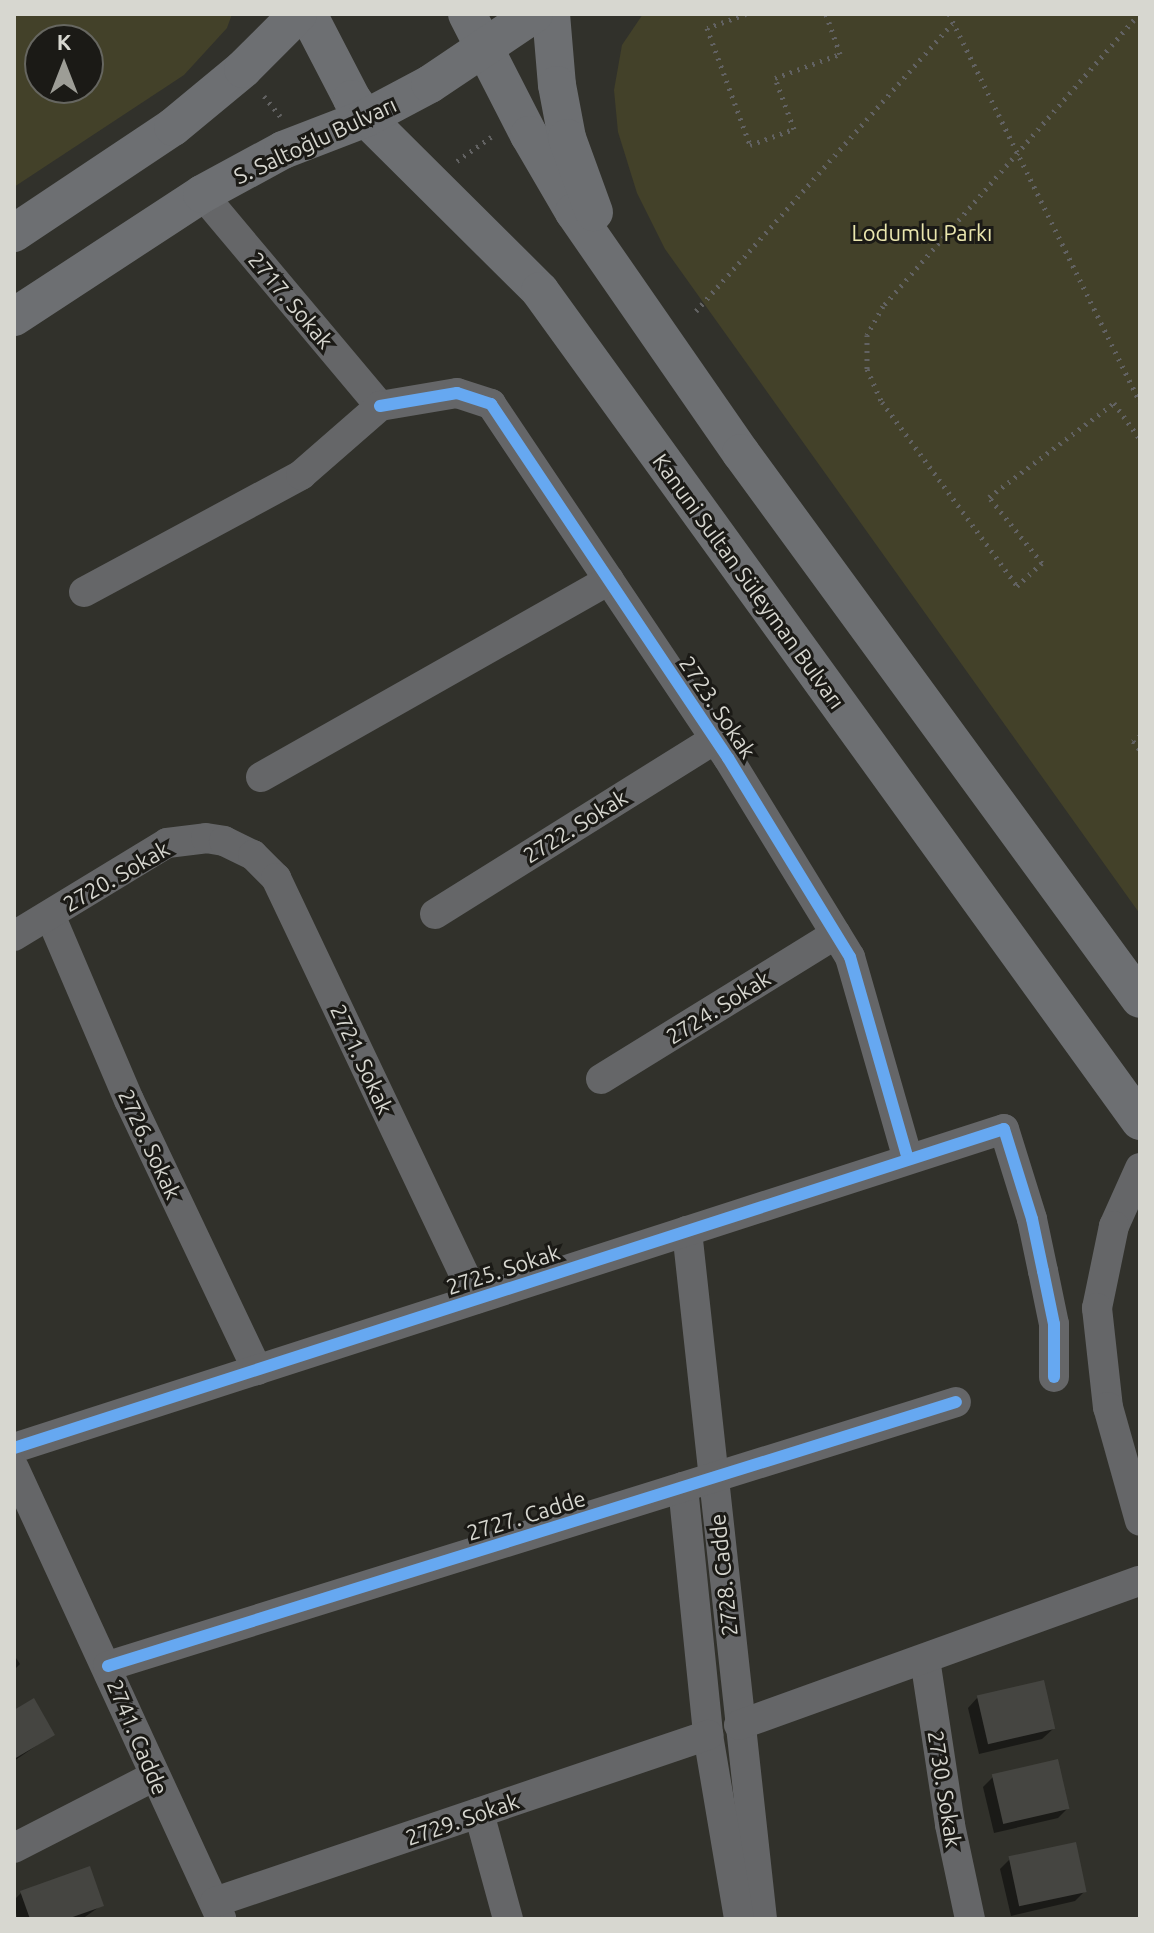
<!DOCTYPE html>
<meta charset="utf-8">
<style>
body{margin:0}
#map{position:relative;width:1154px;height:1933px;overflow:hidden;background:#31312b;font-family:Ubuntu,sans-serif}
div>[style]{position:absolute}
.green>*{inset:0;background:#434129}
.shadow>*{inset:0;background:#0007}
.building>*{inset:0;background:#454541;transform-origin:0 0}
.path>*{height:5px;margin-top:-2.5px;transform-origin:0;background:repeating-linear-gradient(90deg,#626262 0 2px,transparent 0 8px)}
.minor>*{height:30px;margin:-15px;padding:0 15px;transform-origin:15px;border-radius:15px;background:#656668}
.major>*{height:38px;margin:-19px;padding:0 19px;transform-origin:19px;border-radius:19px;background:#6d6f72}
.cycleway>*{height:12px;margin:-6px;padding:0 6px;transform-origin:6px;border-radius:6px;background:#66a8f1}
span{translate:-50% -50%;white-space:nowrap;text-align:center;line-height:1.15;-webkit-text-stroke:6px #1b1a16;paint-order:stroke}
.street-label{font-size:22px;color:#d7d7d0}
.park-label{font-size:22px;color:#eae6ae}
.frame{position:absolute;inset:0;border:16px solid #d7d7d0;pointer-events:none}
.north{position:absolute;left:24px;top:24px;width:80px;height:80px;box-sizing:border-box;background:#1b1a16;border:2px solid #666660;border-radius:50%;rotate:0deg;font-size:22px;font-weight:700;line-height:32px;text-align:center;color:#d7d7d0}
.north::after{content:'';display:block;margin:auto;width:28px;height:36px;background:#9d9d96;clip-path:polygon(50% 0,100% 100%,50% 72%,0 100%)}
</style>
<div id="map">
<div class="green">
<i style="clip-path:polygon(evenodd,14px 14px,232px 14px,227px 28px,184px 75px,14px 187px,14px 14px,40px 40px,88px 40px,88px 88px,40px 88px,40px 40px)"></i>
<i style="clip-path:polygon(643px 14px,1140px 14px,1140px 914px,665px 249px,637px 193px,618px 132px,614px 90px,622px 45px)"></i>
</div>
<div class="shadow">
<i style="clip-path:polygon(14px 1655px,20px 1664px,14px 1670px)"></i>
<i style="clip-path:polygon(978px 1697px,1053px 1729px,1042px 1739px,979px 1754px,968px 1708px)"></i>
<i style="clip-path:polygon(14px 1712px,52px 1735px,14px 1761px)"></i>
<i style="clip-path:polygon(993px 1777px,1068px 1808px,1058px 1818px,994px 1833px,983px 1787px)"></i>
<i style="clip-path:polygon(1010px 1859px,1085px 1891px,1075px 1901px,1011px 1916px,1000px 1869px)"></i>
<i style="clip-path:polygon(22px 1892px,102px 1905px,82px 1919px,17px 1919px,14px 1900px)"></i>
</div>
<div class="building">
<i style="left:1044px;top:1680px;width:50px;height:69px;rotate:77deg"></i>
<i style="clip-path:polygon(34px 1698px,55px 1735px,14px 1759px,14px 1710px)"></i>
<i style="left:1058px;top:1759px;width:51px;height:68px;rotate:77deg"></i>
<i style="left:1076px;top:1842px;width:51px;height:69px;rotate:78deg"></i>
<i style="clip-path:polygon(90px 1866px,104px 1906px,67px 1919px,30px 1919px,20px 1891px)"></i>
</div>
<div class="path">
<i style="left:746px;top:14px;width:41px;rotate:160.3deg"></i>
<i style="left:707px;top:28px;width:125px;rotate:69.8deg"></i>
<i style="left:750px;top:145px;width:47px;rotate:-20deg"></i>
<i style="left:794px;top:129px;width:54px;rotate:-110.4deg"></i>
<i style="left:775px;top:78px;width:69px;rotate:-20.3deg"></i>
<i style="left:840px;top:54px;width:42px;rotate:-109.3deg"></i>
<i style="left:949px;top:14px;width:432px;rotate:63.8deg"></i>
<i style="left:1139px;top:14px;width:388px;rotate:131.2deg"></i>
<i style="left:883px;top:306px;width:33px;rotate:119deg"></i>
<i style="left:867px;top:335px;width:34px;rotate:90deg"></i>
<i style="left:867px;top:369px;width:36px;rotate:66deg"></i>
<i style="left:882px;top:402px;width:228px;rotate:53.7deg"></i>
<i style="left:1017px;top:586px;width:34px;rotate:-43deg"></i>
<i style="left:1042px;top:563px;width:85px;rotate:-128.8deg"></i>
<i style="left:989px;top:497px;width:156px;rotate:-36.9deg"></i>
<i style="left:1114px;top:403px;width:44px;rotate:54.2deg"></i>
<i style="left:264px;top:96px;width:26px;rotate:51deg"></i>
<i style="left:457px;top:161px;width:42px;rotate:-35.2deg"></i>
<i style="left:696px;top:311px;width:385px;rotate:-48.3deg"></i>
<i style="left:1140px;top:736px;width:9px;rotate:144deg"></i>
<i style="left:1133px;top:741px;width:11px;rotate:52deg"></i>
</div>
<div class="minor">
<i style="left:202px;top:194px;width:277px;rotate:50deg"></i>
<i style="left:380px;top:406px;width:78px;rotate:-9.6deg"></i>
<i style="left:457px;top:393px;width:36px;rotate:18deg"></i>
<i style="left:491px;top:404px;width:426px;rotate:56.2deg"></i>
<i style="left:728px;top:758px;width:233px;rotate:58.5deg"></i>
<i style="left:850px;top:957px;width:210px;rotate:74deg"></i>
<i style="left:84px;top:592px;width:247px;rotate:-28.3deg"></i>
<i style="left:301px;top:475px;width:105px;rotate:-41.1deg"></i>
<i style="left:261px;top:777px;width:400px;rotate:-29.5deg"></i>
<i style="left:435px;top:914px;width:330px;rotate:-32deg"></i>
<i style="left:50px;top:915px;width:201px;rotate:66.9deg"></i>
<i style="left:129px;top:1100px;width:299px;rotate:64.6deg"></i>
<i style="left:14px;top:936px;width:179px;rotate:-31.3deg"></i>
<i style="left:167px;top:843px;width:39px;rotate:-7deg"></i>
<i style="left:206px;top:838px;width:18px;rotate:9deg"></i>
<i style="left:224px;top:841px;width:32px;rotate:26deg"></i>
<i style="left:253px;top:855px;width:33px;rotate:45deg"></i>
<i style="left:276px;top:878px;width:466px;rotate:64.6deg"></i>
<i style="left:601px;top:1079px;width:276px;rotate:-31.7deg"></i>
<i style="left:1140px;top:1168px;width:64px;rotate:114.1deg"></i>
<i style="left:1114px;top:1226px;width:84px;rotate:101.7deg"></i>
<i style="left:1097px;top:1308px;width:100px;rotate:83.7deg"></i>
<i style="left:1108px;top:1407px;width:118px;rotate:74.3deg"></i>
<i style="left:687px;top:1231px;width:692px;rotate:83.78deg"></i>
<i style="left:14px;top:1448px;width:1040px;rotate:-17.86deg"></i>
<i style="left:1004px;top:1129px;width:94px;rotate:72.7deg"></i>
<i style="left:1032px;top:1219px;width:53px;rotate:78.1deg"></i>
<i style="left:1043px;top:1271px;width:54px;rotate:78.3deg"></i>
<i style="left:1054px;top:1324px;width:53px;rotate:90deg"></i>
<i style="left:14px;top:1468px;width:496px;rotate:65.3deg"></i>
<i style="left:683px;top:1487px;width:249px;rotate:84.2deg"></i>
<i style="left:708px;top:1735px;width:187px;rotate:80.4deg"></i>
<i style="left:925px;top:1659px;width:168px;rotate:81.4deg"></i>
<i style="left:950px;top:1825px;width:96px;rotate:78deg"></i>
<i style="left:108px;top:1666px;width:888px;rotate:-17.29deg"></i>
<i style="left:739px;top:1725px;width:426px;rotate:-19.8deg"></i>
<i style="left:479px;top:1813px;width:110px;rotate:74.7deg"></i>
<i style="left:14px;top:1848px;width:156px;rotate:-27.1deg"></i>
<i style="left:215px;top:1902px;width:521px;rotate:-18.71deg"></i>
</div>
<div class="major">
<i style="left:308px;top:14px;width:96px;rotate:62.6deg"></i>
<i style="left:352px;top:99px;width:24px;rotate:54deg"></i>
<i style="left:366px;top:118px;width:245px;rotate:44.8deg"></i>
<i style="left:540px;top:291px;width:1024px;rotate:54.14deg"></i>
<i style="left:467px;top:14px;width:136px;rotate:62.9deg"></i>
<i style="left:529px;top:135px;width:89px;rotate:59.7deg"></i>
<i style="left:574px;top:212px;width:293px;rotate:55.3deg"></i>
<i style="left:741px;top:453px;width:676px;rotate:53.84deg"></i>
<i style="left:551px;top:14px;width:71px;rotate:85.2deg"></i>
<i style="left:557px;top:85px;width:54px;rotate:79.3deg"></i>
<i style="left:567px;top:138px;width:79px;rotate:70deg"></i>
<i style="left:14px;top:233px;width:191px;rotate:-33.7deg"></i>
<i style="left:173px;top:127px;width:91px;rotate:-39.6deg"></i>
<i style="left:243px;top:69px;width:78px;rotate:-45deg"></i>
<i style="left:14px;top:317px;width:225px;rotate:-33.2deg"></i>
<i style="left:202px;top:194px;width:92px;rotate:-28.5deg"></i>
<i style="left:283px;top:150px;width:89px;rotate:-21.1deg"></i>
<i style="left:366px;top:118px;width:72px;rotate:-28deg"></i>
<i style="left:430px;top:84px;width:125px;rotate:-33.9deg"></i>
</div>
<div class="cycleway">
<i style="left:380px;top:406px;width:78px;rotate:-9.6deg"></i>
<i style="left:457px;top:393px;width:36px;rotate:18deg"></i>
<i style="left:491px;top:404px;width:426px;rotate:56.2deg"></i>
<i style="left:728px;top:758px;width:233px;rotate:58.5deg"></i>
<i style="left:850px;top:957px;width:210px;rotate:74deg"></i>
<i style="left:14px;top:1448px;width:1040px;rotate:-17.86deg"></i>
<i style="left:1004px;top:1129px;width:94px;rotate:72.7deg"></i>
<i style="left:1032px;top:1219px;width:53px;rotate:78.1deg"></i>
<i style="left:1043px;top:1271px;width:54px;rotate:78.3deg"></i>
<i style="left:1054px;top:1324px;width:53px;rotate:90deg"></i>
<i style="left:108px;top:1666px;width:888px;rotate:-17.29deg"></i>
</div>
<div class="street-label">
<span style="left:315px;top:140px;rotate:-25deg">S. Saltoğlu Bulvarı</span>
<span style="left:291px;top:300px;rotate:50deg">2717. Sokak</span>
<span style="left:749px;top:581px;rotate:54deg">Kanuni Sultan Süleyman Bulvarı</span>
<span style="left:718px;top:707px;rotate:56deg">2723. Sokak</span>
<span style="left:575px;top:826px;rotate:-32deg">2722. Sokak</span>
<span style="left:116px;top:876px;rotate:-30deg">2720. Sokak</span>
<span style="left:718px;top:1007px;rotate:-32deg">2724. Sokak</span>
<span style="left:362px;top:1059px;rotate:65deg">2721. Sokak</span>
<span style="left:150px;top:1144px;rotate:65deg">2726. Sokak</span>
<span style="left:503px;top:1269px;rotate:-18deg">2725. Sokak</span>
<span style="left:526px;top:1515px;rotate:-17deg">2727. Cadde</span>
<span style="left:723px;top:1575px;rotate:-96deg">2728. Cadde</span>
<span style="left:138px;top:1737px;rotate:67deg">2741. Cadde</span>
<span style="left:945px;top:1789px;rotate:81deg">2730. Sokak</span>
<span style="left:462px;top:1819px;rotate:-19deg">2729. Sokak</span>
</div>
<div class="park-label">
<span style="left:922px;top:233px">Lodumlu Parkı</span>
</div>
<div class="frame"></div>
<div class="north">K</div>
</div>
